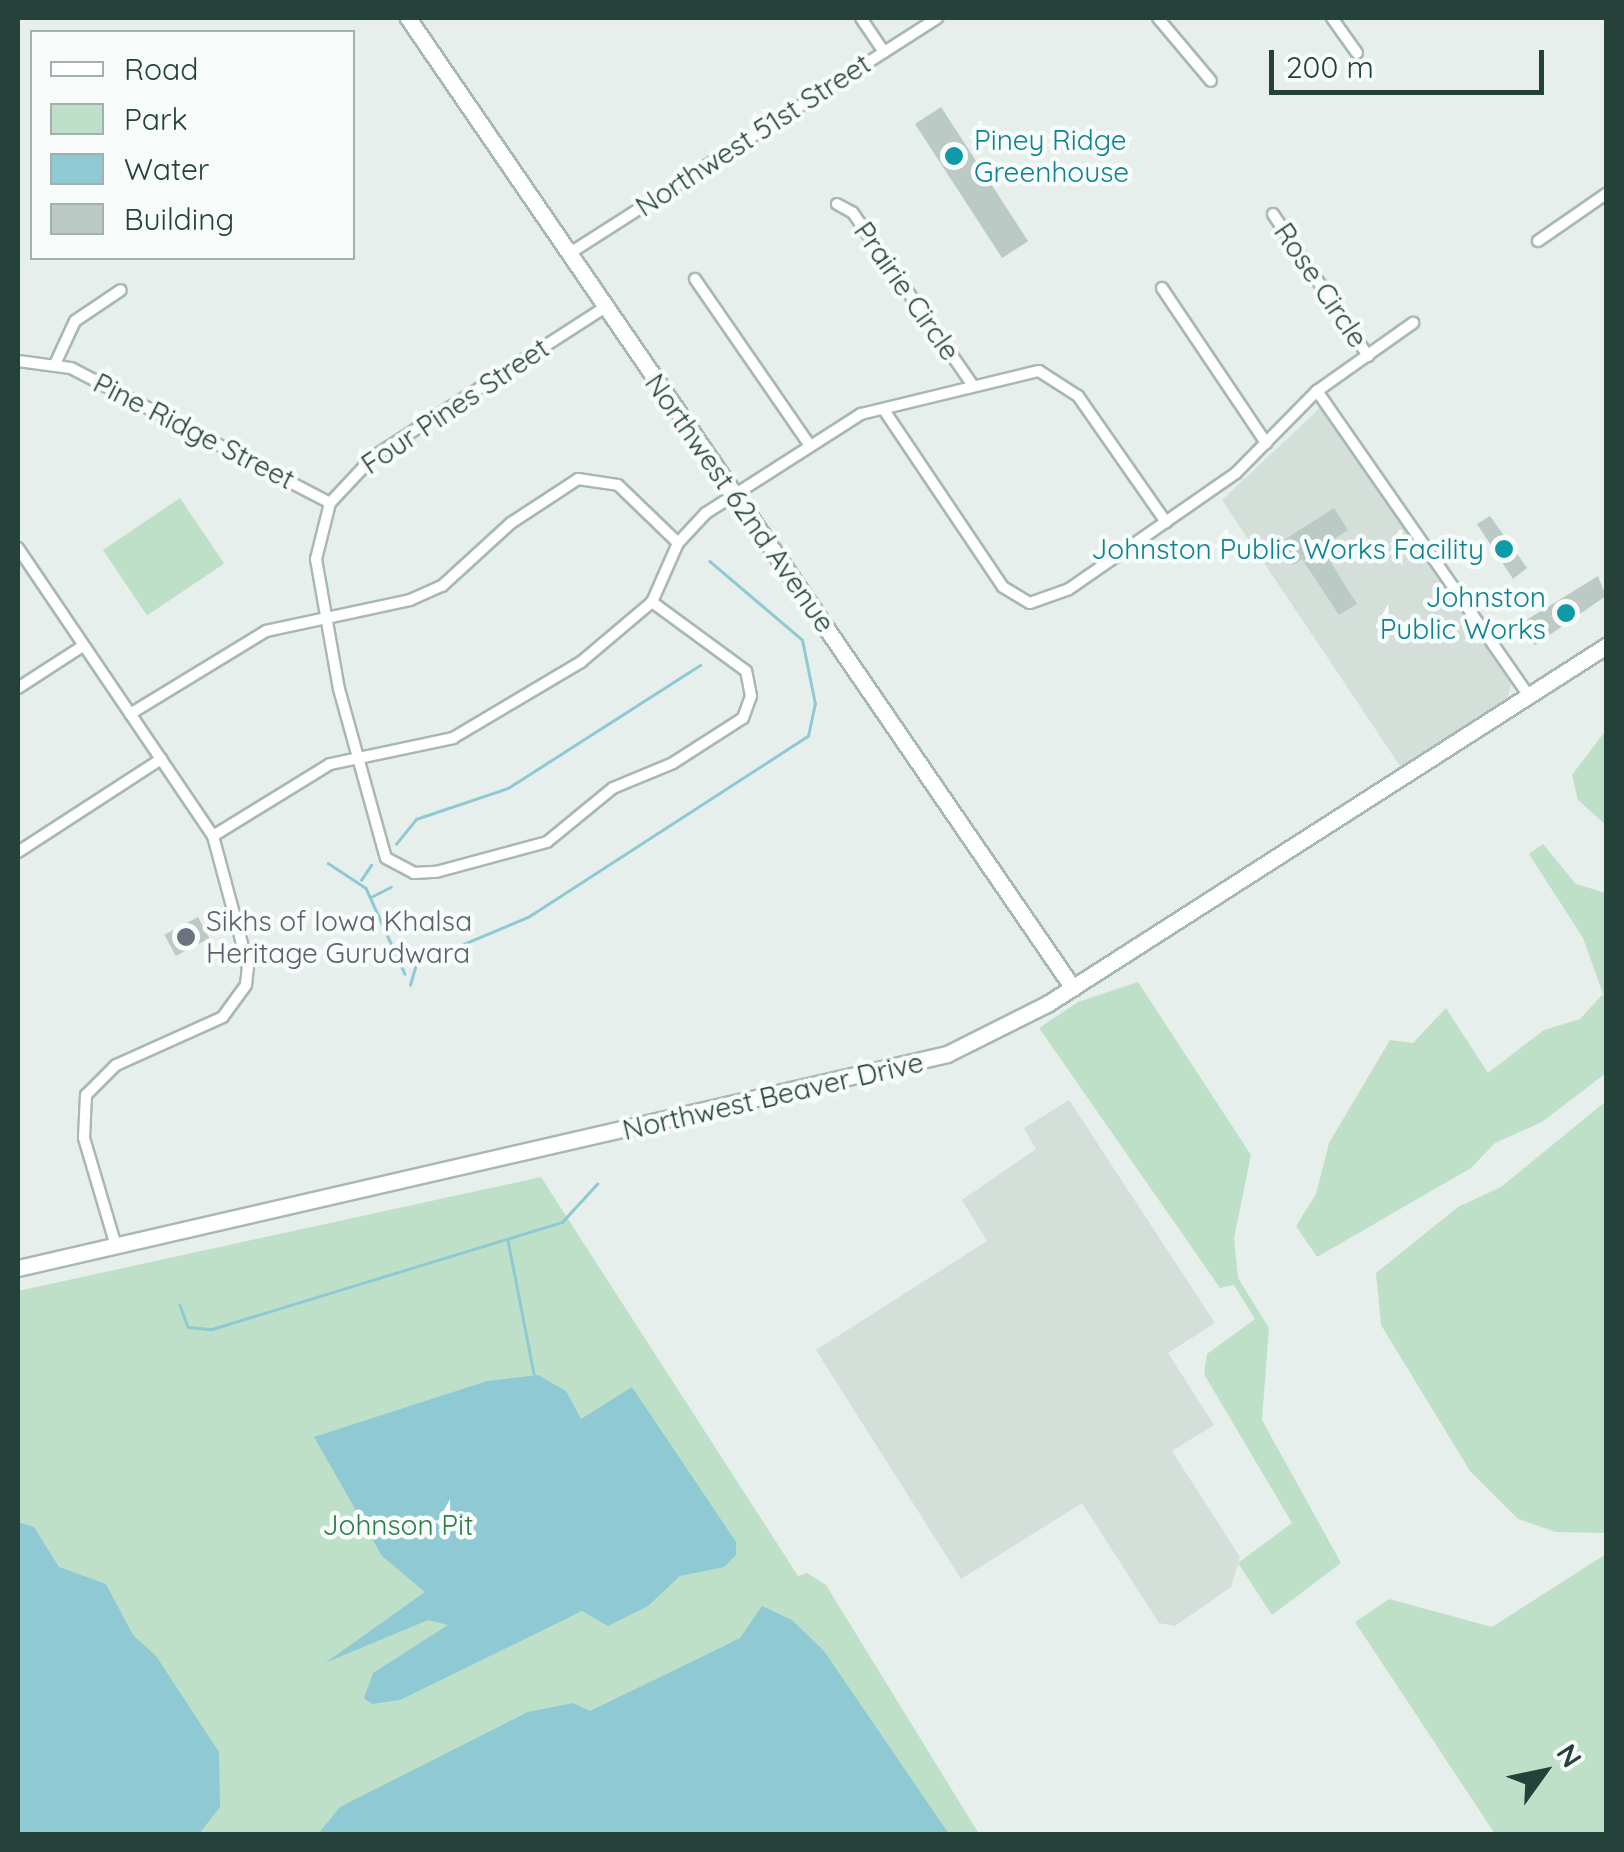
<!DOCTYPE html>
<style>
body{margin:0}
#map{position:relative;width:1624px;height:1852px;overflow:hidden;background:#e6efeb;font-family:Quicksand,sans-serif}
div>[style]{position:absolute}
.built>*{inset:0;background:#d4dfda}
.green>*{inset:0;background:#bfe0c8;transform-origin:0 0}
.water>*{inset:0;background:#8ec9d4}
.stream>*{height:2.5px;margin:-1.25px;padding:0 1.25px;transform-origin:1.25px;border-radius:1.25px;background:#8ec9d4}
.building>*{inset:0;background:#bbcac4;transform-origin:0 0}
.roads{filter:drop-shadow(2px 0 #a8b8b2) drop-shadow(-2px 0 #a8b8b2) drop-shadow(0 2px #a8b8b2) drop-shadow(0 -2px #a8b8b2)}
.street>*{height:10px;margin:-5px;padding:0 5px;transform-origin:5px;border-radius:5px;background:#fff}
.secondary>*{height:15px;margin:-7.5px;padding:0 7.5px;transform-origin:7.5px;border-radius:7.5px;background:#fff}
.dots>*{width:28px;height:28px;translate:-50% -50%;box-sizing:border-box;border:5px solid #f7fbf9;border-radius:50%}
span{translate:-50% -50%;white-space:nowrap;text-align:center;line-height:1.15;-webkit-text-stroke:9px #f7fbf9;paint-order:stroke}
.street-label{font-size:28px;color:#24423a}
.culture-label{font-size:28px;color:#0d838f}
.left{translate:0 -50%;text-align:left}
.right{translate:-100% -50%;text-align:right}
.worship-label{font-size:28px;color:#5b616d}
.park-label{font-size:28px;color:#2d7a4b}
.frame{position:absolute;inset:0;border:20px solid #24423a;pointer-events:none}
.legend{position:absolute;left:30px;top:30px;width:325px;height:230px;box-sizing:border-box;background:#f7fbf9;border:2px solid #a3b1ad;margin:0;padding:12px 18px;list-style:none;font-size:30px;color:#24423a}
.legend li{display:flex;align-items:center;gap:20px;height:50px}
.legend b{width:50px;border:2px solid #a3b1ad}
.north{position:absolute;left:1494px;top:1722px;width:100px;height:100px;-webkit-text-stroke:8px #f7fbf9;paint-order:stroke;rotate:57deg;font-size:28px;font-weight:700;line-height:40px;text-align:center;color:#24423a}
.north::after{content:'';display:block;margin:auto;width:35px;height:45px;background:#24423a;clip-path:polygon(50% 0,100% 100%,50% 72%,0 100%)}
.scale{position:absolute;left:1269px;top:50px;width:275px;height:45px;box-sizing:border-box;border:5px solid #24423a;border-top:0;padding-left:12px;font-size:30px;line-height:35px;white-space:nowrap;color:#24423a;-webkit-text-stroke:8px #f7fbf9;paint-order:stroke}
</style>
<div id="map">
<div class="built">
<i style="clip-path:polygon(1320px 408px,1511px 684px,1507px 701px,1402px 769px,1222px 500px)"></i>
<i style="clip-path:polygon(1069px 1100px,1215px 1323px,1168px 1353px,1214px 1425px,1172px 1451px,1240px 1557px,1231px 1587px,1175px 1626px,1159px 1623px,1082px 1503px,961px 1579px,816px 1350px,987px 1241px,962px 1200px,1036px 1149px,1024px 1128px)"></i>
</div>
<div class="green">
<i style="left:180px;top:498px;width:79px;height:93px;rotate:56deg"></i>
<i style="clip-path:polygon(1606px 730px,1606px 825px,1578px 800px,1572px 775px)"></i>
<i style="clip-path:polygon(1543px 844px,1576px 884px,1606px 893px,1606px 1073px,1542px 1122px,1495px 1143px,1471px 1168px,1317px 1257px,1296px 1226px,1316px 1194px,1329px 1143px,1390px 1040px,1413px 1043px,1446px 1008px,1488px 1073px,1544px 1030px,1580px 1019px,1603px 994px,1583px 938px,1529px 854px)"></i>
<i style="clip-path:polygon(1138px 982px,1251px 1155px,1234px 1238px,1238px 1278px,1269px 1328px,1262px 1420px,1341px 1563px,1272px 1615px,1238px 1563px,1292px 1523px,1204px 1374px,1207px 1354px,1255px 1319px,1234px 1285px,1220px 1288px,1039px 1028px,1078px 1002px)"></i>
<i style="clip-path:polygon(1606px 1101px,1606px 1533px,1556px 1532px,1518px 1519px,1470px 1471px,1381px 1325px,1376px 1273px,1458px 1207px,1501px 1187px)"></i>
<i style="clip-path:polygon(541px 1177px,798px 1576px,807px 1573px,826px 1585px,979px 1834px,18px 1834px,18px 1291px)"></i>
<i style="clip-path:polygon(1606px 1554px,1606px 1834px,1495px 1834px,1355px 1622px,1389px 1599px,1492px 1627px)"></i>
</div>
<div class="water">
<i style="clip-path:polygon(538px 1375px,566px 1391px,581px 1419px,632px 1387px,736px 1542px,736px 1555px,724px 1567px,680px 1576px,648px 1606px,608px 1626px,582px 1611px,400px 1700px,372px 1704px,364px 1698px,373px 1673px,448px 1625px,428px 1620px,325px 1663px,425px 1592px,382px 1556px,314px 1437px,487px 1381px)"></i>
<i style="clip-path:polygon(18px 1522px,34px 1527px,59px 1567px,106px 1584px,133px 1635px,156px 1656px,219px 1752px,220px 1807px,199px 1834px,18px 1834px)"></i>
<i style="clip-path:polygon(762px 1606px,792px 1620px,824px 1651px,949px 1834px,318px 1834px,340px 1807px,528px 1712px,573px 1703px,590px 1711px,720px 1648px,740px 1638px)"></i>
</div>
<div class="stream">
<i style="left:396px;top:844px;width:32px;rotate:-51deg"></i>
<i style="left:416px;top:819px;width:97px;rotate:-18.6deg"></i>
<i style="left:508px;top:788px;width:228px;rotate:-32.6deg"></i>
<i style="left:328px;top:863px;width:45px;rotate:33.3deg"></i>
<i style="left:366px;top:888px;width:94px;rotate:65.6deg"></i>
<i style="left:361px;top:880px;width:18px;rotate:-56deg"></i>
<i style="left:371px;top:897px;width:22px;rotate:-27deg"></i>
<i style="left:410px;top:985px;width:22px;rotate:-74deg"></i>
<i style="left:416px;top:964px;width:121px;rotate:-22.8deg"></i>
<i style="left:528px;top:917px;width:333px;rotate:-32.9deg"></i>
<i style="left:808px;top:736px;width:33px;rotate:-78deg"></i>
<i style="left:815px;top:704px;width:65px;rotate:-101.5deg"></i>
<i style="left:802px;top:640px;width:121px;rotate:-139.7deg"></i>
<i style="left:508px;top:1240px;width:136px;rotate:79deg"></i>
<i style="left:180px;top:1305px;width:23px;rotate:70deg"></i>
<i style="left:188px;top:1327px;width:24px;rotate:5deg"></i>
<i style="left:212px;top:1329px;width:366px;rotate:-17deg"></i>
<i style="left:562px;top:1222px;width:52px;rotate:-47.4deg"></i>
</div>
<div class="building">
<i style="left:941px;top:107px;width:160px;height:31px;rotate:57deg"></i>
<i style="clip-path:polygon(1334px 508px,1348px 530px,1321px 547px,1357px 604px,1339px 615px,1302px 559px,1293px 565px,1279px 543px)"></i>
<i style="clip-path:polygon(1490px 516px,1527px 568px,1513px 579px,1477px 524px)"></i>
<i style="clip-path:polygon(1598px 576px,1606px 596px,1535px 645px,1520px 624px)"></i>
<i style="left:198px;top:917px;width:24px;height:38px;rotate:62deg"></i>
</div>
<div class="roads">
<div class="street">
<i style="left:861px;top:18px;width:41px;rotate:55.9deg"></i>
<i style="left:1158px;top:18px;width:82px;rotate:49.9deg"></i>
<i style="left:1332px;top:18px;width:43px;rotate:54.5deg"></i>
<i style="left:837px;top:204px;width:18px;rotate:29deg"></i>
<i style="left:853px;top:213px;width:207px;rotate:55.2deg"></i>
<i style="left:1273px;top:214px;width:171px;rotate:56.2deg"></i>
<i style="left:1538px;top:241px;width:83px;rotate:-34.7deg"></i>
<i style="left:570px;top:253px;width:436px;rotate:-32.6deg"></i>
<i style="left:695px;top:279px;width:199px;rotate:55.4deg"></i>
<i style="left:1162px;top:288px;width:187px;rotate:56.1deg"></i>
<i style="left:604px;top:308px;width:274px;rotate:147.2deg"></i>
<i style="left:374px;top:456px;width:64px;rotate:133.1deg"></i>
<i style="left:330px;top:503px;width:58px;rotate:104deg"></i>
<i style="left:316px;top:559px;width:132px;rotate:80deg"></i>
<i style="left:339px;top:689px;width:175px;rotate:74.5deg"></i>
<i style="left:386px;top:858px;width:32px;rotate:28deg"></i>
<i style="left:414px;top:873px;width:22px;rotate:-3deg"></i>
<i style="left:436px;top:872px;width:115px;rotate:-15.1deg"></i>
<i style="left:547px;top:842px;width:85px;rotate:-39.3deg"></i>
<i style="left:613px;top:788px;width:65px;rotate:-22.6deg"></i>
<i style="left:673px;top:763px;width:83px;rotate:-32.7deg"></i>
<i style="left:743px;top:718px;width:23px;rotate:-70deg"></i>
<i style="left:751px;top:696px;width:25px;rotate:-101deg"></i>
<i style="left:746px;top:671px;width:117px;rotate:-143.7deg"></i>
<i style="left:18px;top:361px;width:53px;rotate:7.5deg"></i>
<i style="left:71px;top:368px;width:292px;rotate:27.5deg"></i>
<i style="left:56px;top:362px;width:45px;rotate:-65.1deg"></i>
<i style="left:75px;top:321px;width:55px;rotate:-34deg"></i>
<i style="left:1317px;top:391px;width:373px;rotate:55.2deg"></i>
<i style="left:884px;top:410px;width:213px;rotate:56.1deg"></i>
<i style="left:1003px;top:587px;width:31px;rotate:31deg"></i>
<i style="left:1030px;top:603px;width:41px;rotate:-19.7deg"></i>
<i style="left:1069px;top:589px;width:203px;rotate:-34.8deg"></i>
<i style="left:1236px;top:473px;width:115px;rotate:-45.4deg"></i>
<i style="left:1317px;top:391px;width:118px;rotate:-35.3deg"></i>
<i style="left:18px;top:548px;width:348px;rotate:55.9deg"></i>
<i style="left:213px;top:836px;width:135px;rotate:74.9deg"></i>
<i style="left:248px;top:966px;width:19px;rotate:96deg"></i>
<i style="left:246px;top:985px;width:39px;rotate:126deg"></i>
<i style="left:223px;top:1017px;width:117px;rotate:155.8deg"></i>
<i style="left:116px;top:1065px;width:42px;rotate:135deg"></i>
<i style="left:86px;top:1095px;width:43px;rotate:92.7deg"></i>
<i style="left:84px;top:1138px;width:113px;rotate:73.5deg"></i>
<i style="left:18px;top:688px;width:77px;rotate:-32.9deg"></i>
<i style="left:130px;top:714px;width:159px;rotate:-31.4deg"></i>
<i style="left:266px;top:631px;width:147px;rotate:-12.1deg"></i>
<i style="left:410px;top:600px;width:35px;rotate:-24deg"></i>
<i style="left:442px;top:586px;width:93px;rotate:-42.4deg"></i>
<i style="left:511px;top:523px;width:80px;rotate:-33.3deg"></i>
<i style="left:578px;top:479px;width:40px;rotate:8.5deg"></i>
<i style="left:618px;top:485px;width:83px;rotate:44deg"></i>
<i style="left:213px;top:836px;width:137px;rotate:-31.6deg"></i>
<i style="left:330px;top:764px;width:126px;rotate:-11.9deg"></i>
<i style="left:453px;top:738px;width:149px;rotate:-30.7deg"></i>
<i style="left:581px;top:662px;width:93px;rotate:-40.2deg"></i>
<i style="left:652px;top:602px;width:64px;rotate:-66.2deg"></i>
<i style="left:678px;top:543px;width:41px;rotate:-47deg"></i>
<i style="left:706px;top:513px;width:184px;rotate:-32.6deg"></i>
<i style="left:861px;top:414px;width:183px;rotate:-13.6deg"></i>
<i style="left:1039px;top:371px;width:46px;rotate:32.7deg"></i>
<i style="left:1078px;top:396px;width:154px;rotate:55.1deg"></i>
<i style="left:18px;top:852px;width:171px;rotate:-33deg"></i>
</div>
<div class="secondary">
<i style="left:408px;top:18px;width:1176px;rotate:55.57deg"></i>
<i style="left:18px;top:1268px;width:953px;rotate:-12.97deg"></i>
<i style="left:947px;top:1054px;width:112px;rotate:-26.6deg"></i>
<i style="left:1047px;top:1004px;width:664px;rotate:-32.64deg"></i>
</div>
</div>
<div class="dots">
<i style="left:954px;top:156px;background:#0f9aa8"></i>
<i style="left:1504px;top:549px;background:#0f9aa8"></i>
<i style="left:1566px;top:613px;background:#0f9aa8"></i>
<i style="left:186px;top:937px;background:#6b7280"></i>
</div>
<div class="street-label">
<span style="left:753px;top:135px;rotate:-33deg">Northwest 51st Street</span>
<span style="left:1321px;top:285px;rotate:56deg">Rose Circle</span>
<span style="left:907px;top:291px;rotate:55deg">Prairie Circle</span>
<span style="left:455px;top:406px;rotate:-34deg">Four Pines Street</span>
<span style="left:194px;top:431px;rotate:27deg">Pine Ridge Street</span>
<span style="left:740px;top:503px;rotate:55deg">Northwest 62nd Avenue</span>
<span style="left:773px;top:1096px;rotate:-13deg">Northwest Beaver Drive</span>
</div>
<div class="culture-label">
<span class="left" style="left:974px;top:156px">Piney Ridge<br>Greenhouse</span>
<span class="right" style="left:1484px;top:549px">Johnston Public Works Facility</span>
<span class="right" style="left:1546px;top:613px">Johnston<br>Public Works</span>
</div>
<div class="worship-label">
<span class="left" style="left:206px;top:937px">Sikhs of Iowa Khalsa<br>Heritage Gurudwara</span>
</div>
<div class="park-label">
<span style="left:398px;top:1525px">Johnson Pit</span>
</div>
<div class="frame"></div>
<ul class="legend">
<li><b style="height:12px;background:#fff"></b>Road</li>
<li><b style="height:28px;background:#bfe0c8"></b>Park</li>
<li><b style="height:28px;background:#8ec9d4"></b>Water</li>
<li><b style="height:28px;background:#bbcac4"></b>Building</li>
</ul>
<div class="north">N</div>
<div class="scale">200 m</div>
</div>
